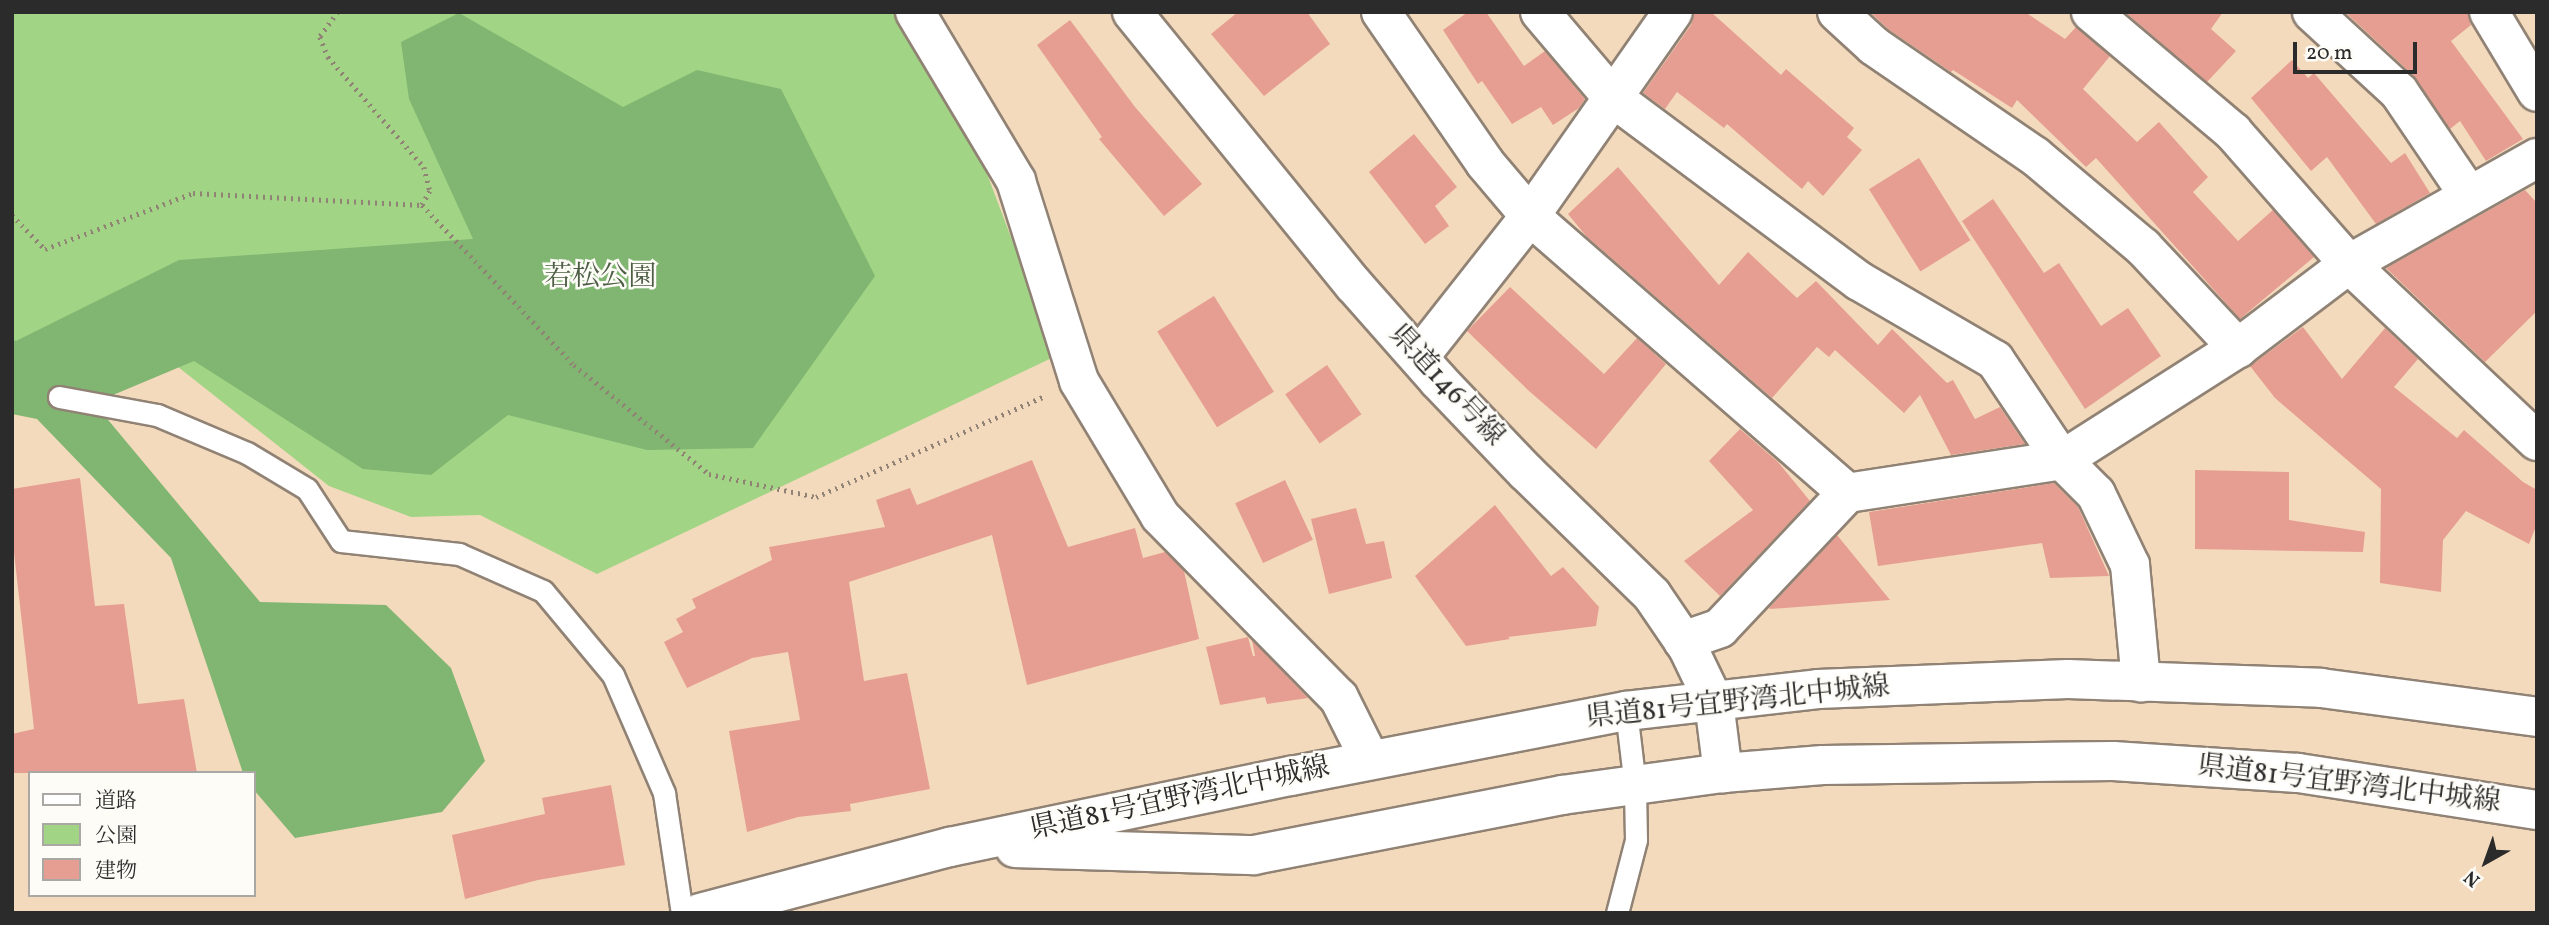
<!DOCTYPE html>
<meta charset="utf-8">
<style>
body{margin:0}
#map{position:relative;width:2549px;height:925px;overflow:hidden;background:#f4dabc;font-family:Vollkorn,"Noto Serif JP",serif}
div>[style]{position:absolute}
.green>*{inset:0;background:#a1d484}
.forest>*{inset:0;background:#80b672}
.building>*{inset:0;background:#e69e92;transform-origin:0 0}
.path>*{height:4.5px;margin-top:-2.25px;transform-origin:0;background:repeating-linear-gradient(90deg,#908274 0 2px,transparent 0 7px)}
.roads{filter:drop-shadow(2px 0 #908274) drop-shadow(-2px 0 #908274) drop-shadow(0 2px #908274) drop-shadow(0 -2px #908274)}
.lane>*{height:21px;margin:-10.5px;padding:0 10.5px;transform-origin:10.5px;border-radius:10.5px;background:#fff}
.street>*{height:38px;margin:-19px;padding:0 19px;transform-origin:19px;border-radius:19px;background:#fff}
.secondary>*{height:38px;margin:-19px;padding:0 19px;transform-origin:19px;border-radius:19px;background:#fff}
.primary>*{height:38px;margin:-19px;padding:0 19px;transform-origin:19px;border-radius:19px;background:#fff}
span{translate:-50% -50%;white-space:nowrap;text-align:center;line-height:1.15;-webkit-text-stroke:5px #fdfcf7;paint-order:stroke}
.park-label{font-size:28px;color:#4e5e46}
.street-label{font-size:28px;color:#2b2b2b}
.frame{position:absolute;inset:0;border:14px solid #2b2b2b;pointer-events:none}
.legend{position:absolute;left:28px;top:771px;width:228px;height:126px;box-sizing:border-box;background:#fdfcf7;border:2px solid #a9a8a5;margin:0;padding:9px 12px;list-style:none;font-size:21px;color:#2b2b2b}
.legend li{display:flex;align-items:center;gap:14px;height:35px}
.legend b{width:35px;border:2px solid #a9a8a5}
.north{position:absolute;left:2451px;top:827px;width:70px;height:70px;-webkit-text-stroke:5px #fdfcf7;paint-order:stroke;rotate:220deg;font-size:19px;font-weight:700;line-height:28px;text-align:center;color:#2b2b2b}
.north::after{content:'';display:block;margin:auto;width:24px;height:32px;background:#2b2b2b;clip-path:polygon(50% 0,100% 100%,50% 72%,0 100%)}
.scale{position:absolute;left:2293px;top:42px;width:124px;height:32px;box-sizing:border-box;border:4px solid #2b2b2b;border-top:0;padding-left:9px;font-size:21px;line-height:24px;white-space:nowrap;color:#2b2b2b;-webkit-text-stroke:5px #fdfcf7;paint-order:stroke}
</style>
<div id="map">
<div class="green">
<i style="clip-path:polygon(12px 12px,904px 12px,984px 166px,1056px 356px,597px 574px,480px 515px,411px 517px,329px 486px,149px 344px,12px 373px)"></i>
</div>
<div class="forest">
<i style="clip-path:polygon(459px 13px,623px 107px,697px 70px,781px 89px,875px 276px,753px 448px,647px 450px,508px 415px,431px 475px,363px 469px,194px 361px,94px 403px,260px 602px,386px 605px,451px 668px,485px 761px,442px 812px,295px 838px,254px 790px,254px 773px,243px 773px,171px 558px,37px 419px,12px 414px,12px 339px,16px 341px,179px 260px,473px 239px,409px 99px,401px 42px)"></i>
</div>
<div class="building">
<i style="clip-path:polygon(1238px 12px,1307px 12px,1330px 44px,1264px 96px,1211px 34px)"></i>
<i style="clip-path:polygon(1468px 12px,1486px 12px,1524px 66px,1545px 51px,1585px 99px,1579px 108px,1553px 125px,1541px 107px,1512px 124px,1482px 81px,1478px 84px,1443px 30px)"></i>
<i style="clip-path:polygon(1695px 12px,1711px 12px,1781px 75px,1786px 69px,1854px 128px,1847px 137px,1862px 150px,1823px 196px,1808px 181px,1802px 189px,1727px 124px,1724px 128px,1677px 92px,1665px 109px,1643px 93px,1691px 25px)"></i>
<i style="clip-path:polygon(1870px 12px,2025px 12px,2065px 39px,2076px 27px,2110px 56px,2083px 89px,2137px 142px,2159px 122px,2208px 177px,2193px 192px,2238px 241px,2273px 210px,2314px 257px,2240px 319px,2096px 158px,2086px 167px,2017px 100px,2012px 108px,1953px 70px,1951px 72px,1888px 29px)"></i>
<i style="clip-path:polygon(2125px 12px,2223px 12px,2211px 29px,2236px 51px,2207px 82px)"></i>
<i style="clip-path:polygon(2345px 12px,2467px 12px,2471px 25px,2451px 41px,2523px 139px,2486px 161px,2460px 121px,2450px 129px,2414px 76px)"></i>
<i style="clip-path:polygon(1070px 20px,1135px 107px,1202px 184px,1164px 216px,1099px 139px,1102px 137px,1037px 45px)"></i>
<i style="clip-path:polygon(2292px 60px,2308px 78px,2314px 73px,2391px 163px,2405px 153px,2430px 193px,2376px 224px,2327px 157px,2311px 171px,2251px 98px)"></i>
<i style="clip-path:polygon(1414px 134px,1457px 187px,1435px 206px,1449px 226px,1425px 244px,1369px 172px)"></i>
<i style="left:1919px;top:158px;width:97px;height:59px;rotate:58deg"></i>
<i style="clip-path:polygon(1618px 167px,1719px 285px,1748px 252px,1797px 298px,1816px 281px,1878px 345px,1892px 329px,1947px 383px,1953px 380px,1975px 419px,2000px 407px,2025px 444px,1951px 455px,1920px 395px,1904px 413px,1835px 350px,1829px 357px,1817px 347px,1772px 398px,1586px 236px,1568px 214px)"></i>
<i style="clip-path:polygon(2525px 190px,2537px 203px,2537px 311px,2485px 362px,2386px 268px)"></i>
<i style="clip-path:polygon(1993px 199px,2044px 273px,2059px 263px,2101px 326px,2128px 308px,2161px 356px,2085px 409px,1962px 221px)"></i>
<i style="clip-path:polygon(1510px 287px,1604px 374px,1637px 338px,1666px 364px,1596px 449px,1529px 391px,1467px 331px)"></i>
<i style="left:1214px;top:296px;width:113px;height:67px;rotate:58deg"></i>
<i style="clip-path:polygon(2303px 327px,2342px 379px,2385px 328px,2418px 359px,2394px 387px,2457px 438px,2464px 430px,2523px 482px,2537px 490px,2537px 524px,2529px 544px,2466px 511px,2443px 540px,2441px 592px,2380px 583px,2381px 489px,2275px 398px,2250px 366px)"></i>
<i style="left:1327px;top:365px;width:60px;height:51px;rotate:55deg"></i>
<i style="clip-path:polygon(1740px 429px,1778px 462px,1810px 501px,1720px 596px,1684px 561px,1753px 510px,1709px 461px)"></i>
<i style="clip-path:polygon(1032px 460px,1068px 547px,1135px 528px,1143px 558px,1165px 552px,1184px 571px,1199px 639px,1027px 685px,992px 535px,849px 582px,864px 681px,907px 673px,930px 789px,850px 804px,851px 811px,798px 817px,747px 832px,729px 731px,800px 720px,788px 652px,752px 658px,687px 688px,664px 642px,683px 632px,676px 619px,696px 608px,692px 599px,772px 560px,769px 547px,885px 527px,876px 500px,910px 488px,917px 505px)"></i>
<i style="clip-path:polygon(2195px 470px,2289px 472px,2289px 520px,2365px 532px,2363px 552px,2195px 549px)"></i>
<i style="clip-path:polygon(80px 478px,95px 606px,124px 604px,138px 704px,184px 699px,197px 773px,12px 773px,12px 734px,34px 729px,12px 535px,12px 489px)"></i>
<i style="left:1285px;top:480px;width:66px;height:55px;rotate:65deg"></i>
<i style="clip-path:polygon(2054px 483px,2078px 507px,2109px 576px,2050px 578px,2042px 543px,1878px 566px,1869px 512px)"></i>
<i style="clip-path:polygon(1495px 505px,1551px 576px,1563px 567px,1599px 607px,1596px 626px,1508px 637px,1510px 639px,1466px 646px,1415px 576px)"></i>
<i style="clip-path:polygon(1356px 508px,1366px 544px,1384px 541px,1392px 578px,1329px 594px,1311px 519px)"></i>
<i style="clip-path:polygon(1837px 535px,1890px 600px,1770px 609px,1769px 608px)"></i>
<i style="clip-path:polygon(1248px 637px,1253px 656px,1255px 656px,1252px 640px,1308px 698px,1267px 704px,1265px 697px,1220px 705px,1206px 647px)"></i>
<i style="clip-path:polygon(611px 785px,625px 865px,538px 880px,465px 899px,452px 835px,545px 814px,542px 798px)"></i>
</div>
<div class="path">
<i style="left:338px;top:12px;width:31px;rotate:126deg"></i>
<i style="left:320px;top:37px;width:22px;rotate:68deg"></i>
<i style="left:328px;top:57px;width:146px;rotate:48.9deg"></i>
<i style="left:424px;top:167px;width:25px;rotate:76deg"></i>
<i style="left:430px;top:191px;width:16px;rotate:120deg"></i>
<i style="left:12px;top:215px;width:47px;rotate:45.9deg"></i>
<i style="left:45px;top:249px;width:158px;rotate:-20.7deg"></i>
<i style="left:193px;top:193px;width:229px;rotate:3deg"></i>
<i style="left:422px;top:205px;width:221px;rotate:46.5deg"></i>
<i style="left:574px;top:365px;width:174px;rotate:38.9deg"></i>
<i style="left:709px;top:474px;width:109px;rotate:12.1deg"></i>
<i style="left:816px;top:497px;width:248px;rotate:-23.8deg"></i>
</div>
<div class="roads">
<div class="lane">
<i style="left:59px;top:397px;width:100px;rotate:10.4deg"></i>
<i style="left:157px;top:415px;width:98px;rotate:22.9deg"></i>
<i style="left:247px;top:453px;width:70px;rotate:31deg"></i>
<i style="left:307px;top:489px;width:62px;rotate:56.8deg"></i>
<i style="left:341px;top:541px;width:119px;rotate:6.3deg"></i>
<i style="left:459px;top:554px;width:92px;rotate:23.8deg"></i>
<i style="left:543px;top:591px;width:109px;rotate:50.2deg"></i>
<i style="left:613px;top:675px;width:129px;rotate:66.6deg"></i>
<i style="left:664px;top:793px;width:121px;rotate:81.5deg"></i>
<i style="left:1617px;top:913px;width:75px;rotate:-75.4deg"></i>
<i style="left:1636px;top:840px;width:54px;rotate:-91.1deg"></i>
<i style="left:1635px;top:786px;width:76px;rotate:-96.8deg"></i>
</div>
<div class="street">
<i style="left:915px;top:12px;width:197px;rotate:59.1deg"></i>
<i style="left:1016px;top:181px;width:210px;rotate:72.5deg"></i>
<i style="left:1079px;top:381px;width:157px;rotate:59deg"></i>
<i style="left:1160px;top:516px;width:255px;rotate:45.5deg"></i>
<i style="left:1339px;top:698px;width:69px;rotate:63.4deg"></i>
<i style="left:1381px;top:12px;width:183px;rotate:55.4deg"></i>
<i style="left:1485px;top:163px;width:70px;rotate:49.7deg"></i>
<i style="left:1530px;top:216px;width:421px;rotate:41.1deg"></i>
<i style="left:1540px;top:12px;width:111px;rotate:49.7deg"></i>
<i style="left:1612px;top:97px;width:308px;rotate:36.7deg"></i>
<i style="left:1859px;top:281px;width:157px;rotate:30.2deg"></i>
<i style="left:1995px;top:360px;width:120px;rotate:56.2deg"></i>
<i style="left:2062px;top:460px;width:48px;rotate:45deg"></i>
<i style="left:2096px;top:494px;width:79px;rotate:64.4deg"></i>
<i style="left:2130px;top:565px;width:118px;rotate:84.6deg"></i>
<i style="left:1837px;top:12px;width:50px;rotate:42.6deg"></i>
<i style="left:1874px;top:46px;width:196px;rotate:34.4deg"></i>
<i style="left:2036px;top:157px;width:140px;rotate:40.1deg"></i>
<i style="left:2143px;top:247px;width:139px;rotate:46.8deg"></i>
<i style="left:2091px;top:12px;width:186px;rotate:40.2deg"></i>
<i style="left:2233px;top:132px;width:176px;rotate:48.7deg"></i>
<i style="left:2349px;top:264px;width:258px;rotate:43.3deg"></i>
<i style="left:2312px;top:12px;width:118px;rotate:42.6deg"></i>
<i style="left:2399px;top:92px;width:123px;rotate:55.9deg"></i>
<i style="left:2489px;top:12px;width:93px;rotate:59deg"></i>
<i style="left:1419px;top:357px;width:179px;rotate:-51.8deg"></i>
<i style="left:1530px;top:216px;width:249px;rotate:-55deg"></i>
<i style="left:1683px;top:641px;width:39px;rotate:-19deg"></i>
<i style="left:1720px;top:628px;width:185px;rotate:-46.7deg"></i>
<i style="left:1847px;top:493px;width:218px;rotate:-8.7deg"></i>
<i style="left:2062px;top:460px;width:209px;rotate:-32.5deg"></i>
<i style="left:2238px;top:348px;width:139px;rotate:-37.1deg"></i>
<i style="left:2349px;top:264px;width:216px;rotate:-29.4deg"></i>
</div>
<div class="secondary">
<i style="left:1132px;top:12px;width:352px;rotate:50.9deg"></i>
<i style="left:1354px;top:285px;width:127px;rotate:48.5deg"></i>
<i style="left:1438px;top:380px;width:127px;rotate:46.3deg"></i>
<i style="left:1526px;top:472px;width:176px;rotate:44.3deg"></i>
<i style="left:1652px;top:595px;width:64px;rotate:55.8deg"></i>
<i style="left:1688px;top:648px;width:60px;rotate:64.3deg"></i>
<i style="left:1714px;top:702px;width:72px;rotate:82.8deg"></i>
</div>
<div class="primary">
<i style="left:1015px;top:848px;width:239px;rotate:1.7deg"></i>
<i style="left:1254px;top:855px;width:314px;rotate:-11deg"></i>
<i style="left:1562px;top:795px;width:162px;rotate:-7.8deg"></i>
<i style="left:1723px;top:773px;width:100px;rotate:-4.6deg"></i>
<i style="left:1823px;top:765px;width:290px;rotate:-0.8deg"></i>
<i style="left:2113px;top:761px;width:185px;rotate:3.7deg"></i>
<i style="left:2298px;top:773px;width:242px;rotate:8.8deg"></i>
<i style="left:700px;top:913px;width:259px;rotate:-14.8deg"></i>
<i style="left:950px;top:847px;width:348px;rotate:-11.8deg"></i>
<i style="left:1291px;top:776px;width:341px;rotate:-11deg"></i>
<i style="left:1626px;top:711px;width:193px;rotate:-6.5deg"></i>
<i style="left:1818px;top:689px;width:250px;rotate:-2.3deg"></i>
<i style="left:2068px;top:679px;width:253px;rotate:2deg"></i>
<i style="left:2321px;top:688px;width:218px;rotate:7.6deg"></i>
</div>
</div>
<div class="park-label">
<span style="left:600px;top:278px">若松公園</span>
</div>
<div class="street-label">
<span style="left:1446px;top:386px;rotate:47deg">県道146号線</span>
<span style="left:1738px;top:703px;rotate:-6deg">県道81号宜野湾北中城線</span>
<span style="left:2349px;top:785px;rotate:7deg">県道81号宜野湾北中城線</span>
<span style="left:1180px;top:799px;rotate:-12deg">県道81号宜野湾北中城線</span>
</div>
<div class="frame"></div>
<ul class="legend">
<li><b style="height:9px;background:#fff"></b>道路</li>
<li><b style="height:19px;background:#a1d484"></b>公園</li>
<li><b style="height:19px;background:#e69e92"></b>建物</li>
</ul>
<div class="north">N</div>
<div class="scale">20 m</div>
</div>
